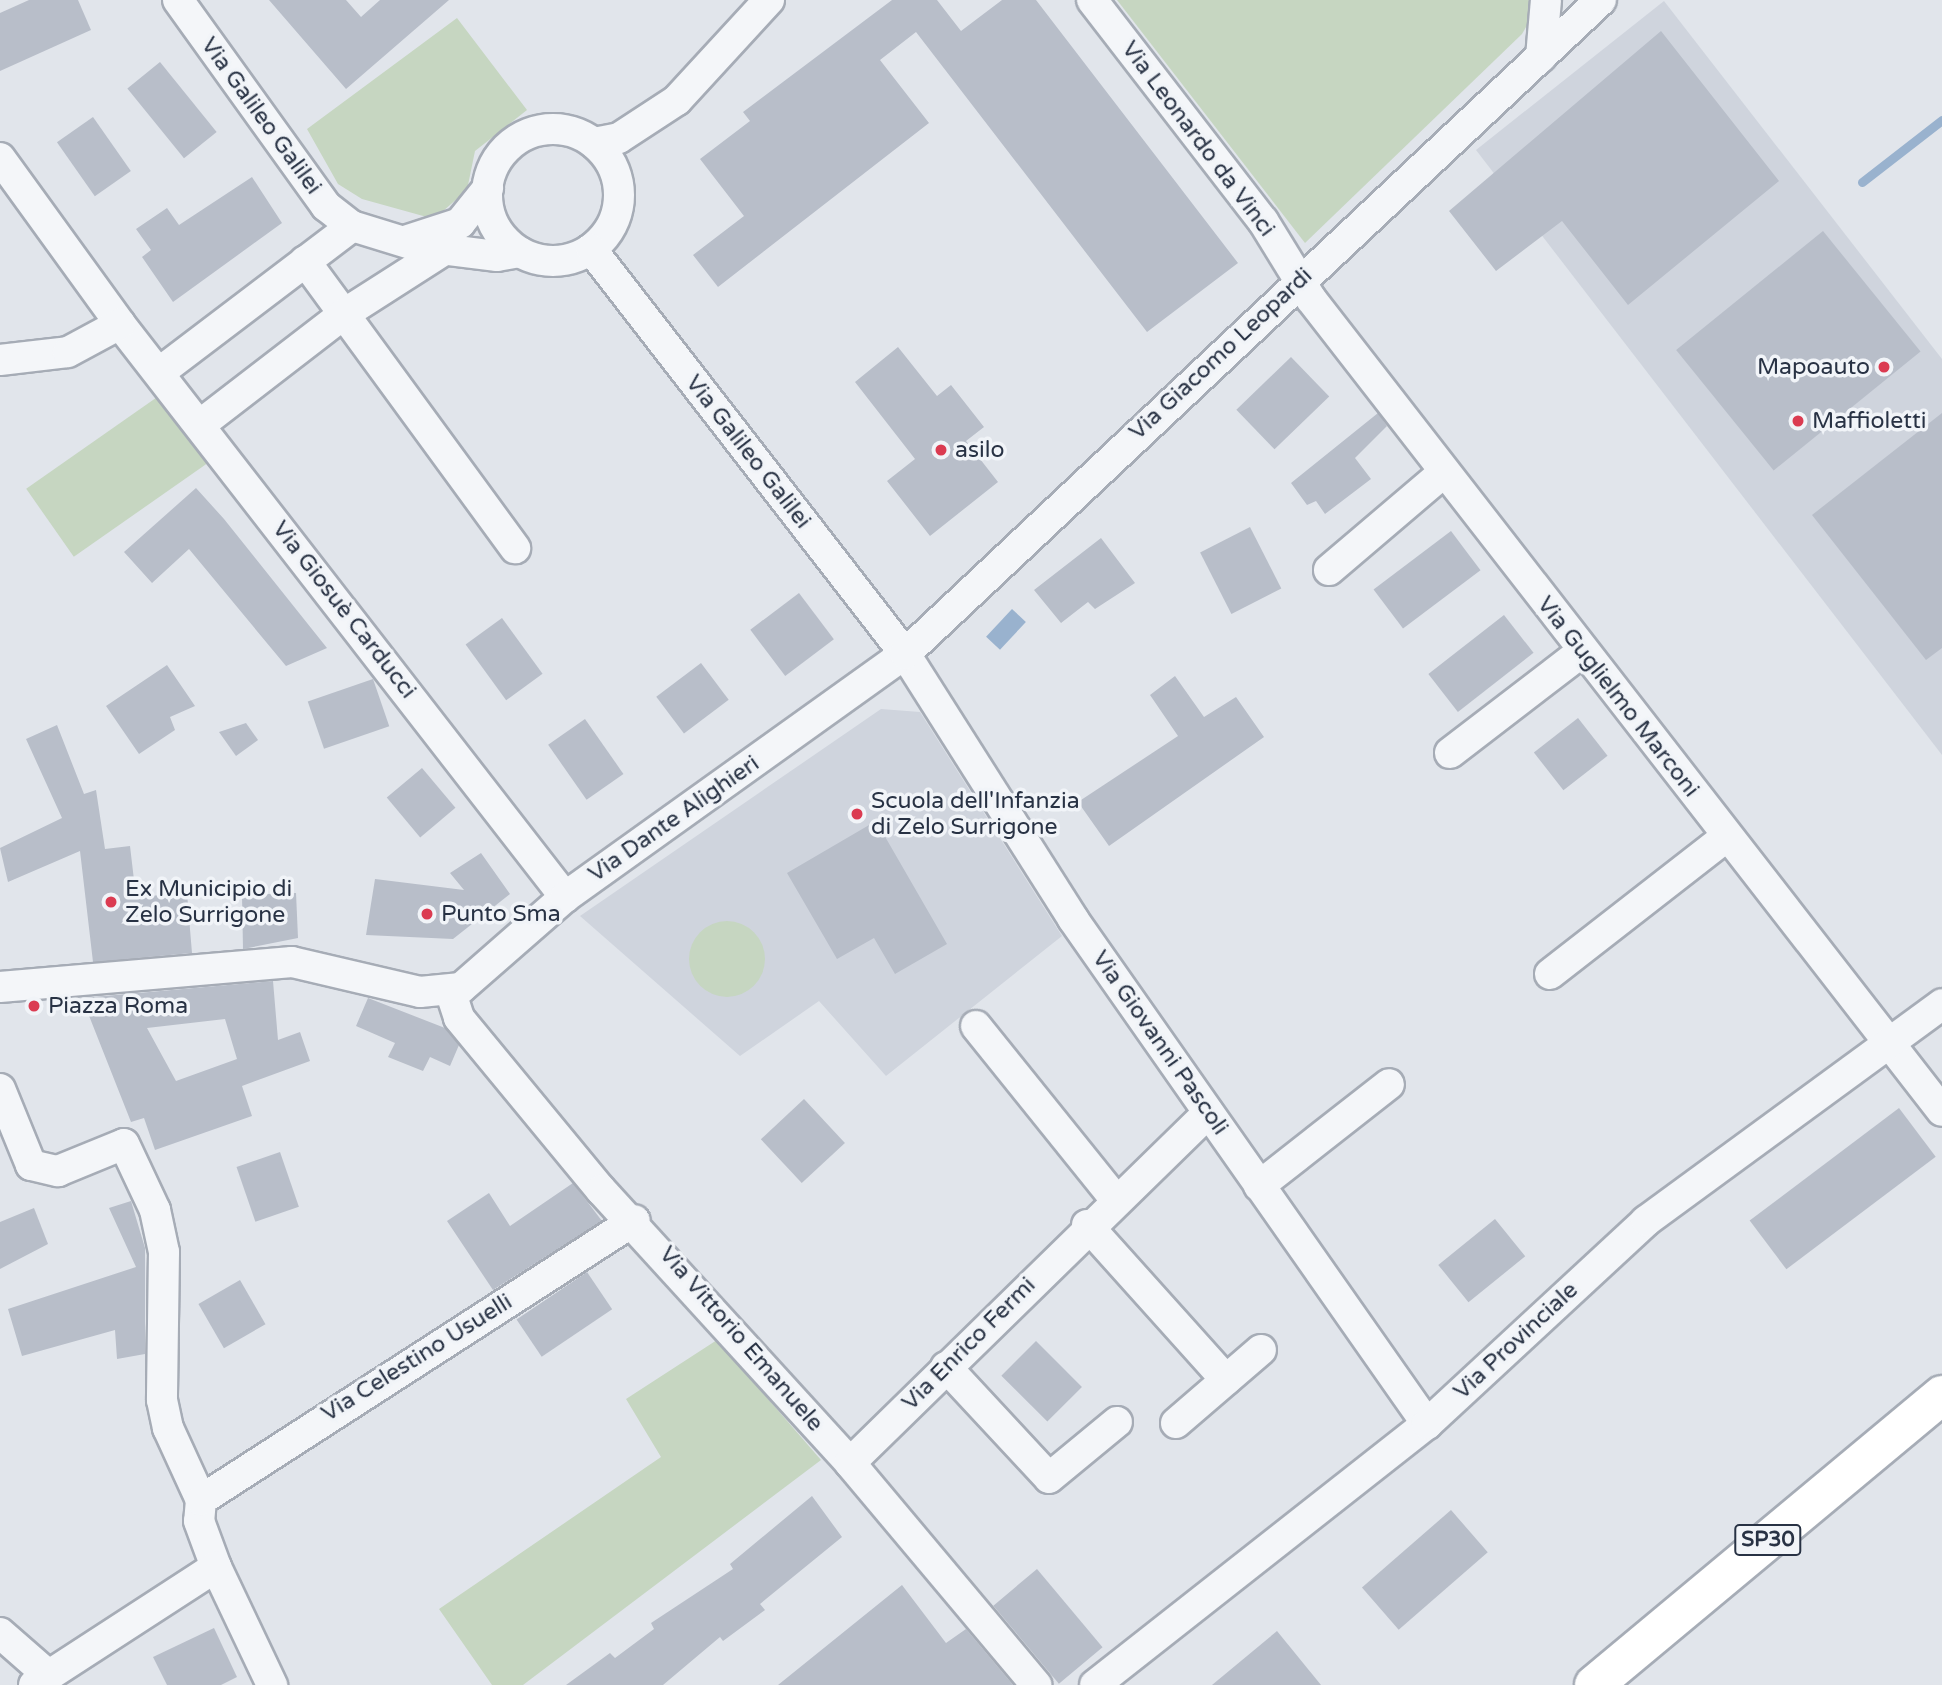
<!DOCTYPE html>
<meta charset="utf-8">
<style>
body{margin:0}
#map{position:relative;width:1942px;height:1685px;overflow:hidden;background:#e1e5eb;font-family:"Varela Round",sans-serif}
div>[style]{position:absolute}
.built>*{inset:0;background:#cfd4dd}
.green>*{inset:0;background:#c6d6c1;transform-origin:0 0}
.round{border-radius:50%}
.water>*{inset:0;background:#99b2ce;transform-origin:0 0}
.stream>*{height:9px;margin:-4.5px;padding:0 4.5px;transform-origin:4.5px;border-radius:4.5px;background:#99b2ce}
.building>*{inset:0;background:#b8bec9;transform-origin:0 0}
.roads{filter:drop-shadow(2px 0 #a6acb6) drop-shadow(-2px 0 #a6acb6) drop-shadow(0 2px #a6acb6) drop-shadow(0 -2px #a6acb6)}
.minor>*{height:30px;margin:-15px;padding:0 15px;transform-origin:15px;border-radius:15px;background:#f4f6f9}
.minor>.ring{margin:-15px;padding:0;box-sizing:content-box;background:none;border:30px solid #f4f6f9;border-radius:50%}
.primary>*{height:38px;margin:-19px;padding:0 19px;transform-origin:19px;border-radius:19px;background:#fff}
.dots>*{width:19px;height:19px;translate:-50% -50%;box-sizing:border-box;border:4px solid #f1f4f8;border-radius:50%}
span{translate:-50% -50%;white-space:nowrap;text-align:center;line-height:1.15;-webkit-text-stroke:7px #f1f4f8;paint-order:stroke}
.shield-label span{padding:2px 5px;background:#f1f4f8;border:2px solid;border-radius:5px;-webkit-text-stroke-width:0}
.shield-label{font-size:21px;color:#283244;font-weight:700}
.street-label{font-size:23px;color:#283244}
.poi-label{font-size:23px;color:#283244}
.right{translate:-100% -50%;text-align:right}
.left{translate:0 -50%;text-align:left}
</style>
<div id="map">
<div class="built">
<i style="clip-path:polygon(1664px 1px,1942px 359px,1942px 755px,1476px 150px)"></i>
<i style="clip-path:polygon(881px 709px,920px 712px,1062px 936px,886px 1076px,819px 1001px,740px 1056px,580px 916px)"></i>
</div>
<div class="green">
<i style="clip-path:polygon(1117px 0,1531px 0,1536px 10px,1522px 34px,1305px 243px)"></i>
<i style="clip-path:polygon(457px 18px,527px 110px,475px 151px,467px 190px,434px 219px,362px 199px,338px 184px,307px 129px)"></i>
<i style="left:163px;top:393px;width:83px;height:167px;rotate:55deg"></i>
<i class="round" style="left:689px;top:921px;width:76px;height:76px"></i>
<i style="clip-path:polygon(717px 1340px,821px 1460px,523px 1685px,492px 1685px,439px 1609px,661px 1457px,626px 1399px)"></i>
</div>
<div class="water">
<i style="left:1012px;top:609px;width:19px;height:38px;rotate:43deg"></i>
</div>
<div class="stream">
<i style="left:1862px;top:182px;width:101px;rotate:-37.8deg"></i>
</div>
<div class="building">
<i style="clip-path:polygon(29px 0,78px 0,91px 30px,0 71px,0 13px)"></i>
<i style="clip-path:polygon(269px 0,346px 0,361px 17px,380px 0,449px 0,346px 89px)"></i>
<i style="clip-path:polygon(892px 0,937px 0,961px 31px,1002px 0,1036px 0,1238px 263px,1147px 332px,916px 32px,880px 60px,929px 123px,718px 287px,693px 255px,744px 216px,700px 159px,750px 121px,743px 112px)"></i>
<i style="clip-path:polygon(1661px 31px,1779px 181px,1628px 305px,1562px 221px,1496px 271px,1449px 211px)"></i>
<i style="left:160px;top:62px;width:90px;height:42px;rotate:51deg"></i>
<i style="left:93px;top:117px;width:66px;height:44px;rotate:55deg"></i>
<i style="clip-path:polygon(252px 177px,282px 223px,173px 302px,142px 257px,151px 250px,136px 229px,167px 208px,179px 225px)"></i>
<i style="left:1823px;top:231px;width:155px;height:189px;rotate:51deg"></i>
<i style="clip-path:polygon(898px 347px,937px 396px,951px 385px,984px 427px,966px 441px,998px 482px,930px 536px,887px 481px,915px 459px,855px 382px)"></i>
<i style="left:1291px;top:357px;width:55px;height:76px;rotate:46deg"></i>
<i style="clip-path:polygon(1378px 413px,1387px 426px,1355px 458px,1371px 479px,1325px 514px,1316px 501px,1307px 505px,1291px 483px)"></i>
<i style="clip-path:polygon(1942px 413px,1942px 648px,1926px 660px,1812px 515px)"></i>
<i style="clip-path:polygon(196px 488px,224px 519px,327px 648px,286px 666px,189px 549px,152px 583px,124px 552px)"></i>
<i style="left:1250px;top:527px;width:69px;height:56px;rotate:63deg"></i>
<i style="left:1451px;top:531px;width:49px;height:97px;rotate:53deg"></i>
<i style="clip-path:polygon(1101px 538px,1135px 583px,1095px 609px,1088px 602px,1061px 623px,1034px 590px)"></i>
<i style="left:799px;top:593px;width:58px;height:61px;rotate:53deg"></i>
<i style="left:1504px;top:615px;width:48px;height:96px;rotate:52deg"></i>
<i style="left:502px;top:618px;width:69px;height:45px;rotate:54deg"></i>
<i style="left:701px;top:663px;width:46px;height:56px;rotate:53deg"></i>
<i style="clip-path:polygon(167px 665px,195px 706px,170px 717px,175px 730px,139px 754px,106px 706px)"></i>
<i style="clip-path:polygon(1175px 676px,1204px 717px,1236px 697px,1264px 737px,1109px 846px,1078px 802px,1178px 736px,1150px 695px)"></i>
<i style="left:373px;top:679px;width:50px;height:69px;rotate:71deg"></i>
<i style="left:1578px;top:718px;width:48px;height:56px;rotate:52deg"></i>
<i style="left:585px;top:719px;width:67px;height:45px;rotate:55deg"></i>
<i style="clip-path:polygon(246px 723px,258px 740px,236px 756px,219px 732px)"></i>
<i style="clip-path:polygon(57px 725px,84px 794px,96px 790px,105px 849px,130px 846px,136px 897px,187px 893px,192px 953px,93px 962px,80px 851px,8px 882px,0 848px,62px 818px,26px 739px)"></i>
<i style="left:422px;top:768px;width:52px;height:46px;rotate:50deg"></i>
<i style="clip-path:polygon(876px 821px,947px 944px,895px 974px,874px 938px,837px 959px,787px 873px)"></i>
<i style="clip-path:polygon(481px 853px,510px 894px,453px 939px,366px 935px,375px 879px,464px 890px,450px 873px)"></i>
<i style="clip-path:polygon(296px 893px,298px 938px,243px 949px,242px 895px)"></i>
<i style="clip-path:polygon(evenodd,273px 981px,278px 1040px,300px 1032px,310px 1061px,242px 1086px,252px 1116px,155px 1150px,144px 1118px,131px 1122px,82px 998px,273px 981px,225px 1019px,237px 1059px,176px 1081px,147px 1028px,225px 1019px)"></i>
<i style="clip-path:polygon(368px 998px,445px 1028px,459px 1045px,450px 1066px,430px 1057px,423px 1071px,388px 1057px,395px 1043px,356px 1026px)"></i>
<i style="left:804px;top:1099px;width:60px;height:59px;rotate:47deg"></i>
<i style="left:1899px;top:1108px;width:61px;height:187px;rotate:53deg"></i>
<i style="left:280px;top:1152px;width:58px;height:46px;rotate:71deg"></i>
<i style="clip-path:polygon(573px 1183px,602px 1221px,493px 1290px,447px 1221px,489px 1193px,510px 1226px)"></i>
<i style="clip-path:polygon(131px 1201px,145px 1248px,145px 1354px,117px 1359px,115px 1330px,22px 1356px,8px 1309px,136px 1267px,109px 1208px)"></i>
<i style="clip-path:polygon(34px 1208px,48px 1244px,0 1269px,0 1222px)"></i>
<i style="left:1495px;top:1219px;width:48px;height:73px;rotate:51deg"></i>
<i style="left:587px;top:1272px;width:45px;height:85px;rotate:56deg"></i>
<i style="left:240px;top:1280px;width:51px;height:48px;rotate:60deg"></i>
<i style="left:1036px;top:1341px;width:65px;height:49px;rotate:45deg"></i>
<i style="clip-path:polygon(812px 1496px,842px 1537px,760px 1604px,765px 1610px,723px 1641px,720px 1637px,663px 1685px,566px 1685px,610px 1653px,615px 1658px,654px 1629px,651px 1623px,733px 1569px,730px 1564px)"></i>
<i style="left:1451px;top:1510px;width:56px;height:118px;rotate:49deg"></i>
<i style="left:1037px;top:1569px;width:102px;height:57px;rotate:50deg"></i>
<i style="clip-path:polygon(902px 1585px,946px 1643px,966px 1629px,1013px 1685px,778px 1685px)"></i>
<i style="clip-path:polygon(214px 1628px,237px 1677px,221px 1685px,167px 1685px,153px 1657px)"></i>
<i style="clip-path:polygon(1277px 1631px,1321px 1685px,1212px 1685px)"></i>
</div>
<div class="roads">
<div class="minor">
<i style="left:178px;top:0;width:254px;rotate:54.3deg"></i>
<i style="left:326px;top:206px;width:33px;rotate:38deg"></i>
<i style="left:352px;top:226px;width:68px;rotate:17.1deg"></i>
<i style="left:417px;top:246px;width:81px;rotate:7.1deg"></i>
<i style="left:497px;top:256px;width:23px;rotate:-10deg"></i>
<i style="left:1092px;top:0;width:279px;rotate:52.3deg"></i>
<i style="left:1263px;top:221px;width:92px;rotate:58.4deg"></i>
<i style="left:1311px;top:299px;width:1028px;rotate:52.15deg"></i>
<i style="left:1541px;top:57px;width:57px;rotate:-85deg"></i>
<i class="ring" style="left:487px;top:129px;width:102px;height:102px"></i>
<i style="left:594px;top:143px;width:25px;rotate:-11deg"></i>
<i style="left:619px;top:138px;width:69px;rotate:-33.2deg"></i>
<i style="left:677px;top:100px;width:136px;rotate:-47.4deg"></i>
<i style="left:0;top:158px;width:205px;rotate:54.1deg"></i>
<i style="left:120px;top:324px;width:726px;rotate:52.17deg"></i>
<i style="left:408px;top:240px;width:55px;rotate:-18.1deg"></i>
<i style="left:460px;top:223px;width:45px;rotate:-51.3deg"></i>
<i style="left:591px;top:249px;width:512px;rotate:52.21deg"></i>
<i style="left:905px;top:654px;width:314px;rotate:57.6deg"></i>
<i style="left:1073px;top:919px;width:617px;rotate:54.97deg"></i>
<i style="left:305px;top:261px;width:356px;rotate:53.8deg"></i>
<i style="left:0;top:360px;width:68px;rotate:-6.7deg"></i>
<i style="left:68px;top:352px;width:59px;rotate:-28.3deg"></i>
<i style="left:160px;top:372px;width:241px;rotate:-37.2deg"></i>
<i style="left:201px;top:424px;width:180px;rotate:-37.6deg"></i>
<i style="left:344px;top:314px;width:119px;rotate:-32.6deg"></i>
<i style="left:1329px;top:570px;width:151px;rotate:-40.4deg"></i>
<i style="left:1450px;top:753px;width:168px;rotate:-37.5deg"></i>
<i style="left:1550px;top:974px;width:223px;rotate:-37.9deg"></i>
<i style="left:0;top:987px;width:293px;rotate:-4.9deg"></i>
<i style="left:292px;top:962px;width:131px;rotate:13.2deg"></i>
<i style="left:420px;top:992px;width:41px;rotate:-5.6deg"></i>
<i style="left:461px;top:988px;width:138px;rotate:-41.2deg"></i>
<i style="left:565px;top:897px;width:418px;rotate:-35.6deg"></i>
<i style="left:905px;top:654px;width:955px;rotate:-43.22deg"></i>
<i style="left:451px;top:993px;width:26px;rotate:72deg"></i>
<i style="left:459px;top:1018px;width:223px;rotate:50.5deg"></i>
<i style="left:601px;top:1190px;width:369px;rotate:47.6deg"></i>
<i style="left:850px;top:1463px;width:290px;rotate:50deg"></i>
<i style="left:976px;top:1026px;width:222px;rotate:51.2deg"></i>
<i style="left:0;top:1089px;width:82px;rotate:67.8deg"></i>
<i style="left:31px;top:1165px;width:28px;rotate:13deg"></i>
<i style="left:58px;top:1171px;width:71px;rotate:-22.2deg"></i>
<i style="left:124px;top:1144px;width:73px;rotate:64.8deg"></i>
<i style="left:155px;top:1210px;width:43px;rotate:77.9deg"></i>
<i style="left:164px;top:1252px;width:148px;rotate:90.8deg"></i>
<i style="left:162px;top:1400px;width:29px;rotate:78deg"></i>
<i style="left:168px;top:1428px;width:79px;rotate:65.4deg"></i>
<i style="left:201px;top:1500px;width:21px;rotate:95deg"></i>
<i style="left:199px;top:1521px;width:49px;rotate:69.7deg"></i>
<i style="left:216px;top:1567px;width:131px;rotate:64.6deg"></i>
<i style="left:1259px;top:1186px;width:165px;rotate:-38.1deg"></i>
<i style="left:1087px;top:1225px;width:208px;rotate:48.1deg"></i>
<i style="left:946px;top:1367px;width:151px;rotate:47.1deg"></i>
<i style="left:1049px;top:1478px;width:88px;rotate:-39.5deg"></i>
<i style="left:1176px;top:1423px;width:112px;rotate:-40.7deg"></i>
<i style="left:850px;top:1463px;width:501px;rotate:-44.35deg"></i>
<i style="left:201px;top:1500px;width:516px;rotate:-32.83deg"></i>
<i style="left:0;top:1633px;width:64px;rotate:41.2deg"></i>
<i style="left:34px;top:1685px;width:217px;rotate:-33deg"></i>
<i style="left:1095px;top:1685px;width:422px;rotate:-38.2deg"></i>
<i style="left:1427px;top:1424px;width:299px;rotate:-42.8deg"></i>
<i style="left:1646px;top:1221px;width:367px;rotate:-36.2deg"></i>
</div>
<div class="primary">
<i style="left:1594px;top:1685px;width:453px;rotate:-39.8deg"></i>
</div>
</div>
<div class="dots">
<i style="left:1884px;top:367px;background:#db3b51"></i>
<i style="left:1798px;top:421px;background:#db3b51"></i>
<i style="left:941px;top:450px;background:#db3b51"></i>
<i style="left:857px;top:814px;background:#db3b51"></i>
<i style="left:111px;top:902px;background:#db3b51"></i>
<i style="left:427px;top:914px;background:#db3b51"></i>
<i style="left:34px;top:1006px;background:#db3b51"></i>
</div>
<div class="shield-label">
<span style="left:1768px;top:1540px">SP30</span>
</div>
<div class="street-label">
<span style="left:261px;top:116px;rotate:54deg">Via Galileo Galilei</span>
<span style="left:1198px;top:139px;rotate:53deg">Via Leonardo da Vinci</span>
<span style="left:1221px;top:354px;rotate:-43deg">Via Giacomo Leopardi</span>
<span style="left:748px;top:452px;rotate:52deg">Via Galileo Galilei</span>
<span style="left:344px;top:610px;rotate:52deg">Via Giosuè Carducci</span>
<span style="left:1618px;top:697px;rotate:52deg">Via Guglielmo Marconi</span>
<span style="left:674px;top:819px;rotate:-35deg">Via Dante Alighieri</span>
<span style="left:1160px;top:1043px;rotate:55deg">Via Giovanni Pascoli</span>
<span style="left:741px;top:1339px;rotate:49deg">Via Vittorio Emanuele</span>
<span style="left:1516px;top:1341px;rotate:-43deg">Via Provinciale</span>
<span style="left:969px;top:1344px;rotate:-45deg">Via Enrico Fermi</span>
<span style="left:417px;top:1358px;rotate:-32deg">Via Celestino Usuelli</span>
</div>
<div class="poi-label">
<span class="right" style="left:1870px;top:367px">Mapoauto</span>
<span class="left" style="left:1812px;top:421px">Maffioletti</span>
<span class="left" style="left:955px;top:450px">asilo</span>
<span class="left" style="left:871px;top:814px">Scuola dell'Infanzia<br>di Zelo Surrigone</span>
<span class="left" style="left:125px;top:902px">Ex Municipio di<br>Zelo Surrigone</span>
<span class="left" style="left:441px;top:914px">Punto Sma</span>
<span class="left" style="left:48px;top:1006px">Piazza Roma</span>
</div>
</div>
